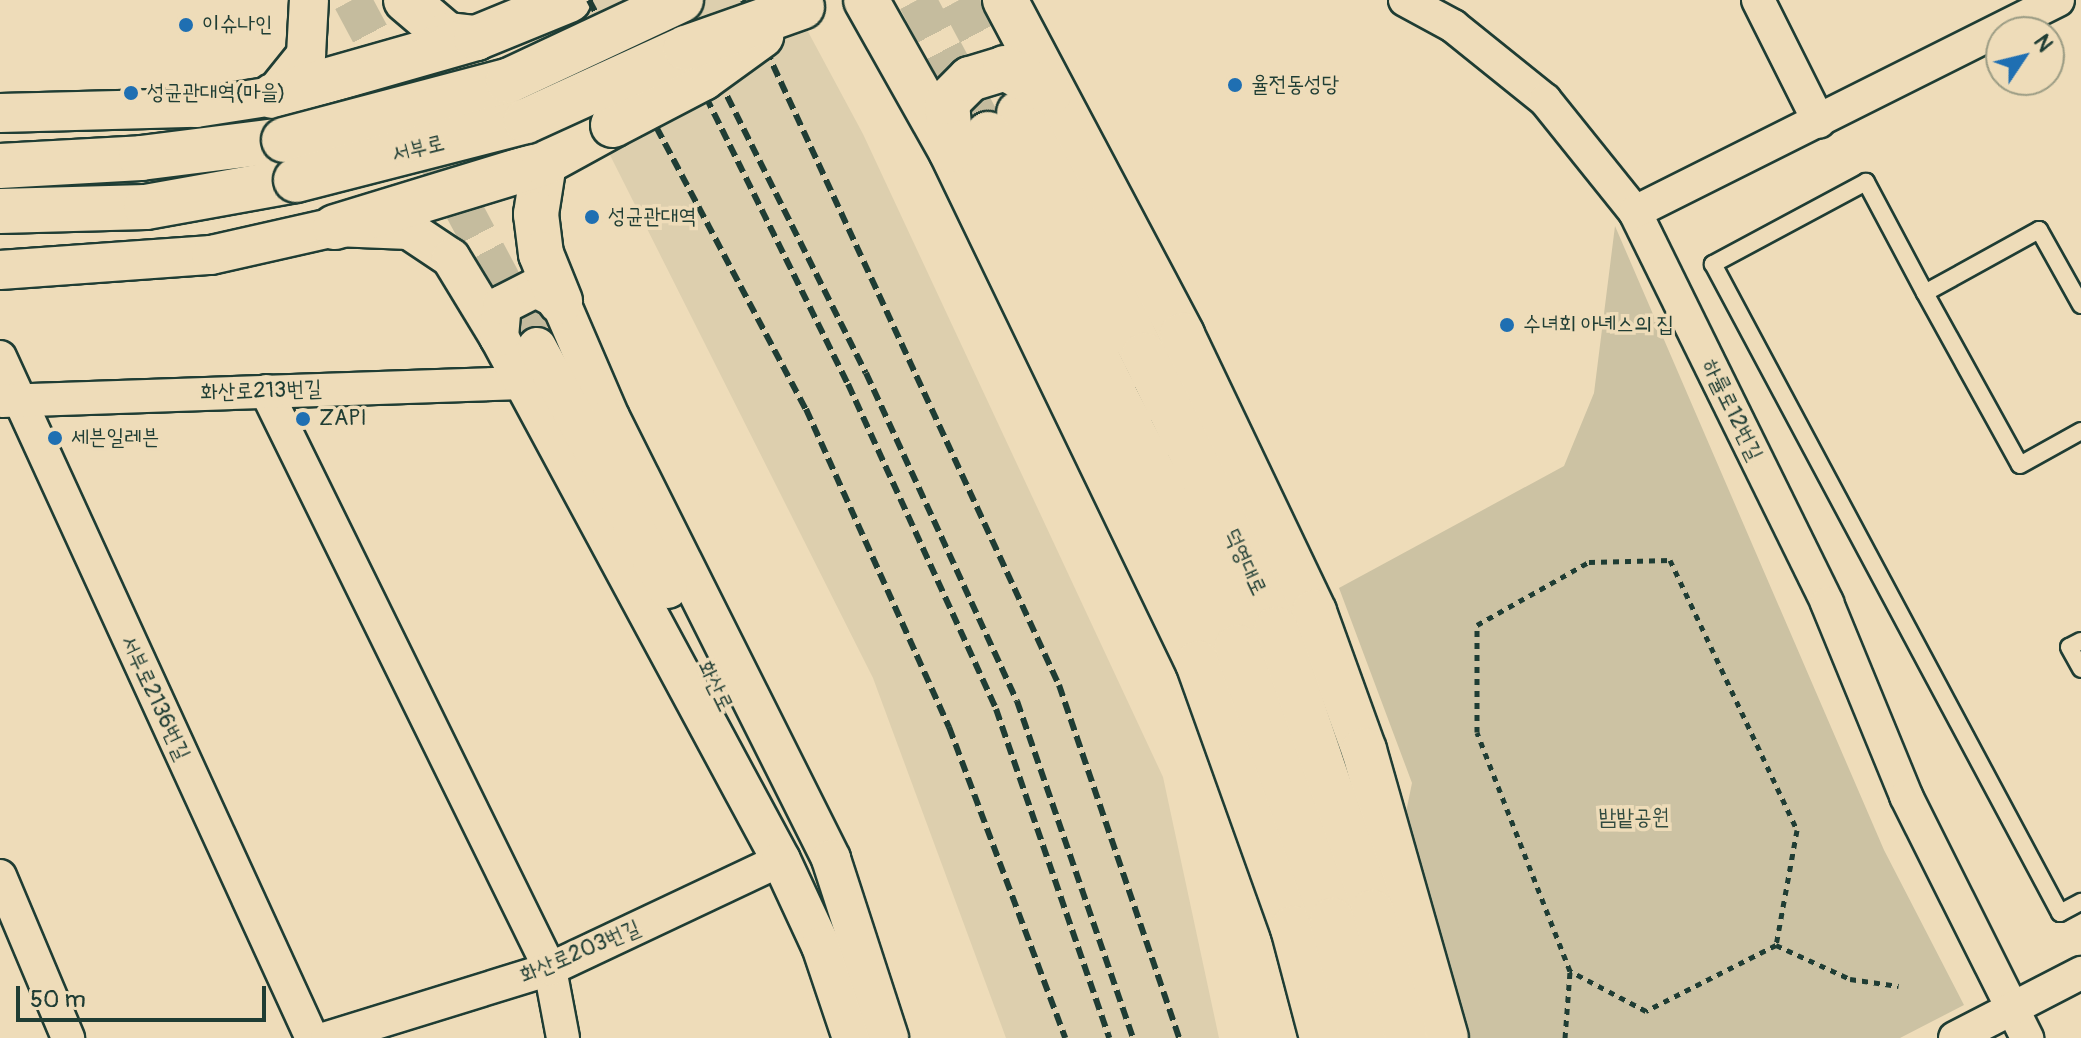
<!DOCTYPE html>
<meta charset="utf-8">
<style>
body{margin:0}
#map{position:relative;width:2081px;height:1038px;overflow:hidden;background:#eedcb9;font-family:Pangolin,"Poor Story",sans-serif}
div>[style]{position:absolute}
.built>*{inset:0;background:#ddcfae}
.green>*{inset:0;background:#ccc2a3}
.tertiary-tunnel>*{height:38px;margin-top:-19px;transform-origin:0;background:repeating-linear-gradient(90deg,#c5bc9e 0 38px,transparent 0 57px)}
.path>*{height:5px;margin-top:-2.5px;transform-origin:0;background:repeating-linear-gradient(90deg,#1f3d34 0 6px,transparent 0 12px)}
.roads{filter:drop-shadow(2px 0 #1f3d34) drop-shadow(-2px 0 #1f3d34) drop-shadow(0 2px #1f3d34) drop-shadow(0 -2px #1f3d34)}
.service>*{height:16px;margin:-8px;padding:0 8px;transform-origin:8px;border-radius:8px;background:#eedcb9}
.minor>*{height:32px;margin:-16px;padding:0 16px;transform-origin:16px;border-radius:16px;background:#eedcb9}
.tertiary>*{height:38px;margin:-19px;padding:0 19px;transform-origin:19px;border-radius:19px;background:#eedcb9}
.secondary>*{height:44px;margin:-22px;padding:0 22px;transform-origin:22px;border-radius:22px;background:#eedcb9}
.rail>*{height:6px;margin-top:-3px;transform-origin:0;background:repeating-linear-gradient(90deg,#1f3d34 0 12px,transparent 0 18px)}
.bridges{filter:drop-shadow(2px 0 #1f3d34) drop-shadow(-2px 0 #1f3d34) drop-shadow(0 2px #1f3d34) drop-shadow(0 -2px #1f3d34)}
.secondary-bridge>*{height:44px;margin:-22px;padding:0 22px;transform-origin:22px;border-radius:22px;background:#eedcb9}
.dots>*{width:22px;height:22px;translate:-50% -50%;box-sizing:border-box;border:4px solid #eedcb9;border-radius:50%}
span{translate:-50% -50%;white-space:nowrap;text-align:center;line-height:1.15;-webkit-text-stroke:7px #eedcb9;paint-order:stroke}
.poi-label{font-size:22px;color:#1f3d34}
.left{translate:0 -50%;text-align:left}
.street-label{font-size:22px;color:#1f3d34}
.park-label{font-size:22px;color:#304a3f}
.north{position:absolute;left:1985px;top:16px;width:80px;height:80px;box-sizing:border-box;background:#eedcb9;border:2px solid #9b9c84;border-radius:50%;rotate:55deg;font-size:22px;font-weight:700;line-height:32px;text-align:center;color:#1f3d34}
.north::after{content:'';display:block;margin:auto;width:28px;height:36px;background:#1f6fb2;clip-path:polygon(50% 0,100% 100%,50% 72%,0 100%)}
.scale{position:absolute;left:16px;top:986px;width:250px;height:36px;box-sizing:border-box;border:4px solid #1f3d34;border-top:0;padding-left:10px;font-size:24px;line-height:28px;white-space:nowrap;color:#1f3d34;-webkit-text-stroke:6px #eedcb9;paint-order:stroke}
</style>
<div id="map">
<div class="built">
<i style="clip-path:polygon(532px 0,791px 0,863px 134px,1163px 777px,1219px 1038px,1006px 1038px,873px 678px)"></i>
</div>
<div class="green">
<i style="clip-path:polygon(1615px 226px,1884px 850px,1964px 1005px,1900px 1038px,1466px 1038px,1406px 812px,1412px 783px,1339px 588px,1564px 466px,1594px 393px)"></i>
</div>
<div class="tertiary-tunnel">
<i style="left:352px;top:0;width:393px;rotate:61.9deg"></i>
<i style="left:917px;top:0;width:152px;rotate:62.1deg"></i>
<i style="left:959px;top:0;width:109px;rotate:62deg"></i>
</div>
<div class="path">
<i style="left:1776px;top:945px;width:146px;rotate:153.1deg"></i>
<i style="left:1646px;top:1011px;width:86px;rotate:-152.2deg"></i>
<i style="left:1570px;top:971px;width:256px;rotate:-111.3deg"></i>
<i style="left:1477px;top:732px;width:107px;rotate:-90deg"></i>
<i style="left:1477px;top:625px;width:129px;rotate:-29.4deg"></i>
<i style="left:1589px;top:562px;width:81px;rotate:-1.4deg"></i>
<i style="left:1670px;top:560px;width:298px;rotate:64.8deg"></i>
<i style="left:1797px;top:830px;width:117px;rotate:100.3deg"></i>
<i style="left:1776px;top:945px;width:81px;rotate:24.7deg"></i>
<i style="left:1850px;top:979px;width:49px;rotate:8.1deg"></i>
<i style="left:1565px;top:1038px;width:67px;rotate:-85.7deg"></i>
</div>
<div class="roads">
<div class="service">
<i style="left:1925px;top:293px;width:126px;rotate:-118deg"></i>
<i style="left:1866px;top:182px;width:174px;rotate:151.8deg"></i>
<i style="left:1713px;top:264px;width:736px;rotate:61.87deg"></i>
<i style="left:2060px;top:913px;width:24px;rotate:-28deg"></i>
<i style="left:2081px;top:305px;width:86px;rotate:-119.2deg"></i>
<i style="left:2039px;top:230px;width:130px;rotate:151.1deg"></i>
<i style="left:1925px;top:293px;width:196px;rotate:61.1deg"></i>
<i style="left:2020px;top:465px;width:70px;rotate:-29.1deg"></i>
<i style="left:2081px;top:641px;width:13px;rotate:153deg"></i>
<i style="left:2069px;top:647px;width:25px;rotate:61deg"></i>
</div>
<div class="minor">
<i style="left:1405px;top:0;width:55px;rotate:28.4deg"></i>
<i style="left:1453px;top:26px;width:118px;rotate:38.8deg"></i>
<i style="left:1545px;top:100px;width:144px;rotate:51.2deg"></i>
<i style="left:1635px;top:212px;width:436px;rotate:63.8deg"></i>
<i style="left:1827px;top:603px;width:209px;rotate:67.7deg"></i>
<i style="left:1906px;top:796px;width:271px;rotate:63.4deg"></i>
<i style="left:1758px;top:0;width:136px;rotate:63.4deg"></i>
<i style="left:1635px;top:212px;width:473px;rotate:-26.6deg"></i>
<i style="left:0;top:357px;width:749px;rotate:65.39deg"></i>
<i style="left:266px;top:391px;width:644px;rotate:63.83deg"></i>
<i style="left:550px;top:969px;width:70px;rotate:79.3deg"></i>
<i style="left:2px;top:401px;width:520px;rotate:-1.98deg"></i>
<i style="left:0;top:876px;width:176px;rotate:67.2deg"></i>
<i style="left:327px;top:1038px;width:233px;rotate:-17.2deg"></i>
<i style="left:550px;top:969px;width:255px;rotate:-25.3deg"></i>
<i style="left:1955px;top:1038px;width:142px;rotate:-27.3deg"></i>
</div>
<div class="tertiary">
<i style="left:0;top:113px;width:196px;rotate:-1.5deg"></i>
<i style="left:196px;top:108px;width:78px;rotate:-8.9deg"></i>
<i style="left:273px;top:96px;width:53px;rotate:-51.2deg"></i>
<i style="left:306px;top:55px;width:55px;rotate:-86.9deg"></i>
<i style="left:0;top:270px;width:212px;rotate:-4.1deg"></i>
<i style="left:211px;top:255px;width:127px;rotate:-12.7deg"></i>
<i style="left:335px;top:227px;width:74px;rotate:2.3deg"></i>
<i style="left:409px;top:230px;width:50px;rotate:33.7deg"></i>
<i style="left:451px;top:258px;width:92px;rotate:58.7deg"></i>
<i style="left:499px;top:337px;width:594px;rotate:61.67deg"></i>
<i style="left:781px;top:860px;width:95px;rotate:65.1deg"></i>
<i style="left:821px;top:946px;width:97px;rotate:71.4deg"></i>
<i style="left:499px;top:337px;width:32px;rotate:-85deg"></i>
<i style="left:502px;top:305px;width:38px;rotate:-27deg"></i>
<i style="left:536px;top:288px;width:27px;rotate:28deg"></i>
<i style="left:560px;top:301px;width:126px;rotate:66.7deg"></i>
<i style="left:610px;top:417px;width:494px;rotate:63.4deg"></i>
<i style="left:831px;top:859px;width:188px;rotate:72deg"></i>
<i style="left:537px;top:347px;width:275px;rotate:61.6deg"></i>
</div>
<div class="secondary">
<i style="left:406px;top:0;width:54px;rotate:40.5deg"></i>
<i style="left:447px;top:35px;width:29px;rotate:6deg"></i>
<i style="left:866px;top:0;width:173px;rotate:60.6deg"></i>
<i style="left:951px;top:151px;width:568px;rotate:64.25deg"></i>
<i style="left:1198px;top:663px;width:282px;rotate:70.3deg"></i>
<i style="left:1293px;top:928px;width:114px;rotate:75.2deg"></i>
<i style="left:1005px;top:0;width:379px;rotate:62.1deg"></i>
<i style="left:1182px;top:335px;width:307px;rotate:64.5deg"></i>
<i style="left:1314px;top:612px;width:147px;rotate:70.1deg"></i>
<i style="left:1364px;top:750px;width:299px;rotate:74.1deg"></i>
<i style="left:273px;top:96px;width:211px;rotate:-15.9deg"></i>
<i style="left:476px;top:38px;width:100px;rotate:-22.2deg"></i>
<i style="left:1019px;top:113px;width:272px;rotate:62.7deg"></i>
<i style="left:1144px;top:355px;width:304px;rotate:64.3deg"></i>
<i style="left:1276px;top:629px;width:299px;rotate:71.3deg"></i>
<i style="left:1372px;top:912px;width:130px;rotate:75.3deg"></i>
<i style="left:988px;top:134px;width:570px;rotate:64.11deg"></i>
<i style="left:1237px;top:647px;width:289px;rotate:70.8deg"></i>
<i style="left:1332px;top:920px;width:122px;rotate:75.3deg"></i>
<i style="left:951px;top:150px;width:48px;rotate:-94.8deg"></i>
<i style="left:947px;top:102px;width:33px;rotate:-45deg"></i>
<i style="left:970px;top:79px;width:37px;rotate:-17deg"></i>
<i style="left:1005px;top:68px;width:51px;rotate:29.1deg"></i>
<i style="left:544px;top:163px;width:52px;rotate:98.9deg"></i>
<i style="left:536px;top:214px;width:40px;rotate:82.9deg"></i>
<i style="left:541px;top:254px;width:51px;rotate:68deg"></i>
<i style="left:0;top:166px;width:141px;rotate:-3.2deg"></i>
<i style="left:141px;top:158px;width:144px;rotate:-7.2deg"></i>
<i style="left:0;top:211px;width:146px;rotate:-1.6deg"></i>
<i style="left:146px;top:207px;width:152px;rotate:-10.2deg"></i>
<i style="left:335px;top:227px;width:219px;rotate:-17deg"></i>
<i style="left:544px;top:163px;width:79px;rotate:-28.8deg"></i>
</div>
</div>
<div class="rail">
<i style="left:589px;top:0;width:463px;rotate:62.1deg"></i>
<i style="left:806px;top:409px;width:349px;rotate:65.8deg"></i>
<i style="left:949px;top:727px;width:332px;rotate:69.5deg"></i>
<i style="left:658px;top:0;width:428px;rotate:63.7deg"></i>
<i style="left:848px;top:384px;width:357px;rotate:65.5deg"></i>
<i style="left:996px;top:709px;width:348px;rotate:71deg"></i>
<i style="left:679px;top:0;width:417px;rotate:63.4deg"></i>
<i style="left:866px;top:373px;width:361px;rotate:65.3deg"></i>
<i style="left:1017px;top:701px;width:356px;rotate:71deg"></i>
<i style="left:743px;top:0;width:754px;rotate:65.24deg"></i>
<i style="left:1059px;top:685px;width:373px;rotate:71.2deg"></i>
</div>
<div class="bridges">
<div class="secondary-bridge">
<i style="left:613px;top:125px;width:102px;rotate:-27.6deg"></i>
<i style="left:703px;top:78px;width:72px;rotate:-35.9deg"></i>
<i style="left:284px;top:140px;width:232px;rotate:-14.8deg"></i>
<i style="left:508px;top:81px;width:191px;rotate:-25.1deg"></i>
<i style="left:296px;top:180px;width:237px;rotate:-14.4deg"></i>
<i style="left:526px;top:121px;width:176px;rotate:-24.5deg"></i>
<i style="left:686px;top:48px;width:123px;rotate:-19.5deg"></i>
</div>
</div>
<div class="dots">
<i style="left:186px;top:25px;background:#1f6fb2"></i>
<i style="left:1235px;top:85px;background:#1f6fb2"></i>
<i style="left:131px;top:93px;background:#1f6fb2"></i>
<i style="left:592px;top:217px;background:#1f6fb2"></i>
<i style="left:1507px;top:325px;background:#1f6fb2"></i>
<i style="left:303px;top:419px;background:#1f6fb2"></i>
<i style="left:55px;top:438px;background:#1f6fb2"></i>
</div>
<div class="poi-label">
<span class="left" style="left:202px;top:25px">이슈나인</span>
<span class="left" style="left:1251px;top:85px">율전동성당</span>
<span class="left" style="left:147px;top:93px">성균관대역(마을)</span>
<span class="left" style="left:608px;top:217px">성균관대역</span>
<span class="left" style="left:1523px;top:325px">수녀회 아녜스의 집</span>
<span class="left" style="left:319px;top:419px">ZAPI</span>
<span class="left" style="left:71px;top:438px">세븐일레븐</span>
</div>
<div class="street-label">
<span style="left:418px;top:149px;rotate:-14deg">서부로</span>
<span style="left:261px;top:391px;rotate:-2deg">화산로213번길</span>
<span style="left:1732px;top:410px;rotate:64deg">하률로12번길</span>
<span style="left:1245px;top:562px;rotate:65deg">덕영대로</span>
<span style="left:715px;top:686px;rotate:64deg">화산로</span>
<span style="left:155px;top:698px;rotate:65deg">서부로2136번길</span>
<span style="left:580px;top:952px;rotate:-23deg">화산로203번길</span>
</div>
<div class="park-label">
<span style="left:1634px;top:818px">밤밭공원</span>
</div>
<div class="north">N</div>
<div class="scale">50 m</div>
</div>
